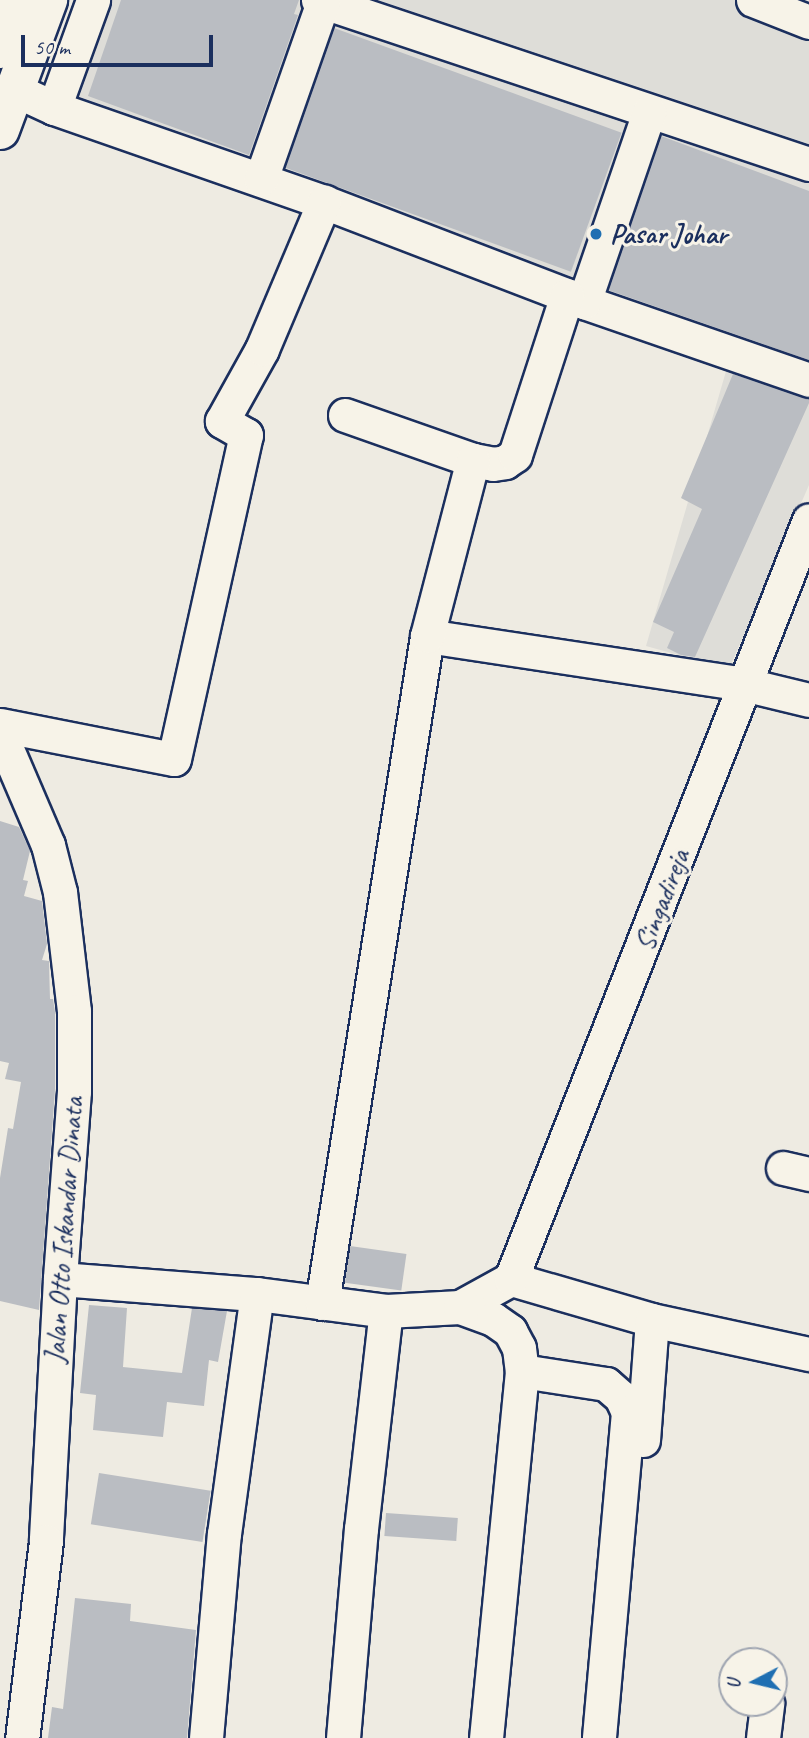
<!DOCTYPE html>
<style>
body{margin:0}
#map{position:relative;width:809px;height:1738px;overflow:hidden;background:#eeebe2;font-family:Caveat,sans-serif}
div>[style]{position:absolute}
.built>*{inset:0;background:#deddd8}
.building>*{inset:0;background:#babdc2;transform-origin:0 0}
.roads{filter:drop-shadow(2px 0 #1b2f5e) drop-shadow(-2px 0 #1b2f5e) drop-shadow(0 2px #1b2f5e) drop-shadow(0 -2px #1b2f5e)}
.minor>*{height:33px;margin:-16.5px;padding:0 16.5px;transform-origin:16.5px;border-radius:16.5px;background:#f7f3e8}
.major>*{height:38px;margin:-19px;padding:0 19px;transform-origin:19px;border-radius:19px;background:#f7f3e8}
.dots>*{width:19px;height:19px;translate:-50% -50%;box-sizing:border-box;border:4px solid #f7f3e8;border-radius:50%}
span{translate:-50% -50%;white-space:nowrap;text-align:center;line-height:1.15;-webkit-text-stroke:6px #f7f3e8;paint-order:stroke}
.poi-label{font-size:28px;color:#1b2f5e;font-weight:700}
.left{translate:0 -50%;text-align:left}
.street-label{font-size:28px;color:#1b2f5e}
.north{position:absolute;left:718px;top:1647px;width:70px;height:70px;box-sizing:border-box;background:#f7f3e8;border:2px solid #9fa5b1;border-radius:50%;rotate:263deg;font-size:19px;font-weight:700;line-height:28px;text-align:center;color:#1b2f5e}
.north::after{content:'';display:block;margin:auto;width:24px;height:32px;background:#1f6fb2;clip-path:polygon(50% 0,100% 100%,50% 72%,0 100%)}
.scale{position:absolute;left:21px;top:35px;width:192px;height:32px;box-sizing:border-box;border:4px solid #1b2f5e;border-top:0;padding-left:9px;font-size:21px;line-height:24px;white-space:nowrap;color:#1b2f5e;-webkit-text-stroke:5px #f7f3e8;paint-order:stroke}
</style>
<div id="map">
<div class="built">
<i style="clip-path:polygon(74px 0,781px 0,809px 11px,809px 485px,729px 669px,646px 646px,729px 361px,36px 106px)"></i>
</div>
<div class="building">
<i style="clip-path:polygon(121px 0,299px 0,294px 14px,298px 15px,249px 155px,88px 96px)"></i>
<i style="left:334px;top:28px;width:306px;height:148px;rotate:20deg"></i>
<i style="clip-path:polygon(661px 136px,809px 191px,809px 360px,608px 290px)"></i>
<i style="clip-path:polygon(733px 374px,809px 399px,809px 403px,695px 657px,681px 655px,667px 648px,674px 632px,653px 622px,702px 509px,681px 498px)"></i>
<i style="clip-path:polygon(0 821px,19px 827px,30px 851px,23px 880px,28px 881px,24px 896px,42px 901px,47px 944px,42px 960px,49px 961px,50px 999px,53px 999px,55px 1012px,55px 1090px,39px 1310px,0 1301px,0 1178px,8px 1128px,13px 1129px,21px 1082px,5px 1079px,9px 1063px,0 1061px)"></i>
<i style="left:350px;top:1246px;width:57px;height:37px;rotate:8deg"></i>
<i style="clip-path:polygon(89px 1305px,127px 1308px,123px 1367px,182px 1373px,192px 1308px,227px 1311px,218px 1362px,209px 1360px,204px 1406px,167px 1402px,163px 1437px,93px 1430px,96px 1395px,80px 1393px)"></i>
<i style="left:99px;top:1473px;width:113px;height:52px;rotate:9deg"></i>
<i style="left:386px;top:1513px;width:72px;height:23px;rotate:4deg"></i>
<i style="clip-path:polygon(75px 1598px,131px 1604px,130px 1621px,196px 1630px,187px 1738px,48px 1738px,52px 1707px,63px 1709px)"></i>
</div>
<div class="roads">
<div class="minor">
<i style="left:318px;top:0;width:518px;rotate:18.47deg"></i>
<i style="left:753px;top:0;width:60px;rotate:21.4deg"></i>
<i style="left:15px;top:90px;width:43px;rotate:24.8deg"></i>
<i style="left:54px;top:108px;width:286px;rotate:19.2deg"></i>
<i style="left:324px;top:202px;width:279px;rotate:21deg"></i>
<i style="left:584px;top:302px;width:238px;rotate:19.1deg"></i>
<i style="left:54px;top:108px;width:115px;rotate:-70.1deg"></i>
<i style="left:261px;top:179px;width:188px;rotate:-70.7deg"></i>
<i style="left:584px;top:302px;width:201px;rotate:-71.1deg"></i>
<i style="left:345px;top:415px;width:136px;rotate:19.4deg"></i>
<i style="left:473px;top:460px;width:20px;rotate:11deg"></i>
<i style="left:493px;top:464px;width:12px;rotate:-9deg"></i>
<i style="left:505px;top:462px;width:12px;rotate:-35deg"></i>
<i style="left:515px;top:455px;width:168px;rotate:-72deg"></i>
<i style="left:427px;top:636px;width:320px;rotate:8.6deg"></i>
<i style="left:743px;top:684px;width:68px;rotate:13.6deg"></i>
<i style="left:0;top:725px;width:177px;rotate:11.1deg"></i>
<i style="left:174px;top:759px;width:332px;rotate:-77.5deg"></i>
<i style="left:246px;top:435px;width:28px;rotate:-150deg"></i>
<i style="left:222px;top:421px;width:82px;rotate:-60.9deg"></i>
<i style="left:262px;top:349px;width:160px;rotate:-67.1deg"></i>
<i style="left:0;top:733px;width:122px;rotate:66.8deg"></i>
<i style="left:48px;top:845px;width:49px;rotate:75.7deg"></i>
<i style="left:60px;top:892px;width:120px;rotate:83.3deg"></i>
<i style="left:74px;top:1011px;width:80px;rotate:90deg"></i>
<i style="left:74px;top:1091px;width:189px;rotate:94.3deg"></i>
<i style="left:60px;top:1279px;width:262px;rotate:93.1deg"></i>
<i style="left:46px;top:1541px;width:198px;rotate:96.9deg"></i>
<i style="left:783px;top:1168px;width:27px;rotate:13deg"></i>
<i style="left:60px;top:1279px;width:198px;rotate:4.4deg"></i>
<i style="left:257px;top:1294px;width:130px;rotate:7.5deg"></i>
<i style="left:386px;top:1311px;width:74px;rotate:-3.1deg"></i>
<i style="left:460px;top:1307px;width:58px;rotate:-28.8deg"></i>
<i style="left:511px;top:1279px;width:147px;rotate:16.2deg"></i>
<i style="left:652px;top:1320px;width:161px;rotate:12.2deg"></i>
<i style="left:511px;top:1279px;width:815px;rotate:-68.56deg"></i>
<i style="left:322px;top:1303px;width:675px;rotate:-81.05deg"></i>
<i style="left:427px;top:636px;width:182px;rotate:-75.4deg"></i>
<i style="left:460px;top:1307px;width:35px;rotate:20deg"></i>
<i style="left:493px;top:1319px;width:21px;rotate:35deg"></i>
<i style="left:510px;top:1331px;width:19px;rotate:62deg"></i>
<i style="left:519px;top:1348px;width:23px;rotate:83deg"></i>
<i style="left:522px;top:1371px;width:369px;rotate:95.6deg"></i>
<i style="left:522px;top:1371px;width:85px;rotate:8.8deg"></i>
<i style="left:606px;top:1384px;width:20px;rotate:41deg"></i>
<i style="left:621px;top:1397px;width:17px;rotate:65deg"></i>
<i style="left:628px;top:1412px;width:327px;rotate:95.1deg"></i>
<i style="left:643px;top:1440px;width:120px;rotate:-85.7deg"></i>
<i style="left:206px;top:1738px;width:205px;rotate:-85deg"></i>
<i style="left:224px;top:1534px;width:242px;rotate:-82.2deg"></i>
<i style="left:343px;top:1738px;width:210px;rotate:-85.1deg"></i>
<i style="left:361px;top:1529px;width:219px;rotate:-83.5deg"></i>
<i style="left:763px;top:1738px;width:35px;rotate:-83deg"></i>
</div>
<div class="major">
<i style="left:0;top:49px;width:52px;rotate:-70.9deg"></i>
<i style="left:0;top:130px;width:139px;rotate:-69.7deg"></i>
</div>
</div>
<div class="dots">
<i style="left:596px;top:234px;background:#1f6fb2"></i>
</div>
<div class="poi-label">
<span class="left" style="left:610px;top:234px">Pasar Johar</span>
</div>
<div class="street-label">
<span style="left:662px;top:900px;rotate:-69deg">Singadireja</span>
<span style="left:64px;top:1230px;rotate:-86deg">Jalan Otto Iskandar Dinata</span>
</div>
<div class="north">U</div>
<div class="scale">50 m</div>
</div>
